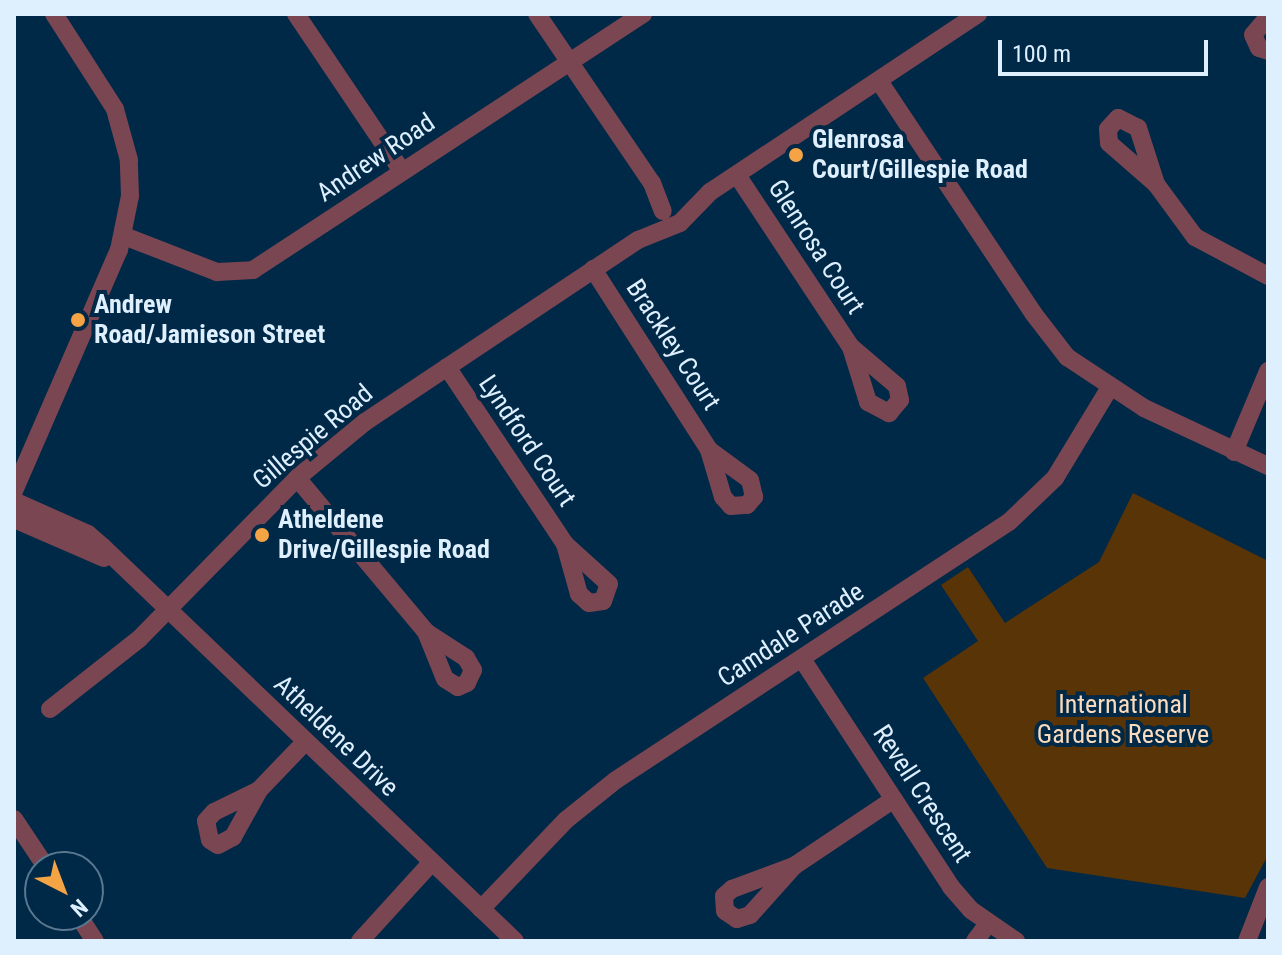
<!DOCTYPE html>
<style>
body{margin:0}
#map{position:relative;width:1282px;height:955px;overflow:hidden;background:#002847;font-family:"Roboto Condensed",sans-serif}
div>[style]{position:absolute}
.green>*{inset:0;background:#583407}
.minor>*{height:18px;margin:-9px;padding:0 9px;transform-origin:9px;border-radius:9px;background:#7a4651}
.dots>*{width:22px;height:22px;translate:-50% -50%;box-sizing:border-box;border:4px solid #002847;border-radius:50%}
span{translate:-50% -50%;white-space:nowrap;text-align:center;line-height:1.15;-webkit-text-stroke:8px #002847;paint-order:stroke}
.poi-label{font-size:26px;color:#deeffe;font-weight:700}
.left{translate:0 -50%;text-align:left}
.street-label{font-size:26px;color:#deeffe}
.park-label{font-size:26px;color:#fadbbd}
.frame{position:absolute;inset:0;border:16px solid #deeffe;pointer-events:none}
.north{position:absolute;left:24px;top:851px;width:80px;height:80px;box-sizing:border-box;background:#002847;border:2px solid #597890;border-radius:50%;rotate:138deg;font-size:22px;font-weight:700;line-height:32px;text-align:center;color:#deeffe}
.north::after{content:'';display:block;margin:auto;width:28px;height:36px;background:#f4a345;clip-path:polygon(50% 0,100% 100%,50% 72%,0 100%)}
.scale{position:absolute;left:998px;top:40px;width:210px;height:36px;box-sizing:border-box;border:4px solid #deeffe;border-top:0;padding-left:10px;font-size:24px;line-height:28px;white-space:nowrap;color:#deeffe;-webkit-text-stroke:6px #002847;paint-order:stroke}
</style>
<div id="map">
<div class="green">
<i style="clip-path:polygon(1133px 493px,1268px 561px,1268px 855px,1245px 898px,1047px 868px,923px 678px,978px 641px,941px 585px,968px 567px,1005px 623px,1099px 562px)"></i>
</div>
<div class="minor">
<i style="left:296px;top:14px;width:189px;rotate:56deg"></i>
<i style="left:537px;top:14px;width:204px;rotate:55.8deg"></i>
<i style="left:652px;top:183px;width:30px;rotate:69deg"></i>
<i style="left:1268px;top:17px;width:23px;rotate:130deg"></i>
<i style="left:1253px;top:35px;width:14px;rotate:65deg"></i>
<i style="left:1259px;top:48px;width:9px;rotate:18deg"></i>
<i style="left:879px;top:81px;width:278px;rotate:56.4deg"></i>
<i style="left:1033px;top:313px;width:56px;rotate:52.3deg"></i>
<i style="left:1067px;top:357px;width:92px;rotate:33.5deg"></i>
<i style="left:1144px;top:408px;width:137px;rotate:25.1deg"></i>
<i style="left:737px;top:175px;width:206px;rotate:56.5deg"></i>
<i style="left:851px;top:347px;width:58px;rotate:72.8deg"></i>
<i style="left:868px;top:402px;width:24px;rotate:28deg"></i>
<i style="left:889px;top:413px;width:17px;rotate:-50deg"></i>
<i style="left:900px;top:400px;width:14px;rotate:-102deg"></i>
<i style="left:897px;top:386px;width:60px;rotate:-139.7deg"></i>
<i style="left:1156px;top:184px;width:59px;rotate:-107.8deg"></i>
<i style="left:1138px;top:128px;width:22px;rotate:-153deg"></i>
<i style="left:1118px;top:118px;width:15px;rotate:132deg"></i>
<i style="left:1108px;top:129px;width:14px;rotate:86deg"></i>
<i style="left:1109px;top:143px;width:62px;rotate:41.1deg"></i>
<i style="left:1156px;top:184px;width:66px;rotate:53.7deg"></i>
<i style="left:1195px;top:237px;width:83px;rotate:28.1deg"></i>
<i style="left:124px;top:236px;width:100px;rotate:21.2deg"></i>
<i style="left:217px;top:272px;width:36px;rotate:-3deg"></i>
<i style="left:253px;top:270px;width:467px;rotate:-33.3deg"></i>
<i style="left:593px;top:269px;width:215px;rotate:57.3deg"></i>
<i style="left:709px;top:450px;width:49px;rotate:73.4deg"></i>
<i style="left:723px;top:497px;width:12px;rotate:48deg"></i>
<i style="left:731px;top:506px;width:16px;rotate:-4deg"></i>
<i style="left:747px;top:505px;width:11px;rotate:-49deg"></i>
<i style="left:754px;top:497px;width:17px;rotate:-103deg"></i>
<i style="left:750px;top:480px;width:51px;rotate:-143.8deg"></i>
<i style="left:447px;top:367px;width:213px;rotate:56.3deg"></i>
<i style="left:565px;top:544px;width:52px;rotate:74.4deg"></i>
<i style="left:579px;top:594px;width:13px;rotate:42deg"></i>
<i style="left:589px;top:603px;width:14px;rotate:-8deg"></i>
<i style="left:603px;top:601px;width:18px;rotate:-71deg"></i>
<i style="left:609px;top:584px;width:59px;rotate:-137.7deg"></i>
<i style="left:1234px;top:452px;width:88px;rotate:-67.2deg"></i>
<i style="left:297px;top:478px;width:201px;rotate:50deg"></i>
<i style="left:426px;top:632px;width:48px;rotate:33deg"></i>
<i style="left:466px;top:658px;width:14px;rotate:60deg"></i>
<i style="left:473px;top:670px;width:14px;rotate:115deg"></i>
<i style="left:467px;top:683px;width:10px;rotate:156deg"></i>
<i style="left:458px;top:687px;width:15px;rotate:-148deg"></i>
<i style="left:445px;top:679px;width:51px;rotate:-112deg"></i>
<i style="left:14px;top:491px;width:263px;rotate:-66.5deg"></i>
<i style="left:119px;top:250px;width:55px;rotate:-78.5deg"></i>
<i style="left:130px;top:196px;width:36px;rotate:-92deg"></i>
<i style="left:129px;top:160px;width:53px;rotate:-105.4deg"></i>
<i style="left:115px;top:109px;width:113px;rotate:-122.7deg"></i>
<i style="left:14px;top:501px;width:81px;rotate:24deg"></i>
<i style="left:88px;top:534px;width:20px;rotate:41deg"></i>
<i style="left:103px;top:547px;width:570px;rotate:43.72deg"></i>
<i style="left:14px;top:519px;width:98px;rotate:23.4deg"></i>
<i style="left:802px;top:659px;width:272px;rotate:56.8deg"></i>
<i style="left:951px;top:887px;width:30px;rotate:49deg"></i>
<i style="left:971px;top:910px;width:55px;rotate:34.6deg"></i>
<i style="left:50px;top:709px;width:113px;rotate:-38.2deg"></i>
<i style="left:139px;top:639px;width:226px;rotate:-45.5deg"></i>
<i style="left:297px;top:478px;width:88px;rotate:-39.5deg"></i>
<i style="left:365px;top:422px;width:328px;rotate:-33.7deg"></i>
<i style="left:638px;top:240px;width:45px;rotate:-22deg"></i>
<i style="left:680px;top:223px;width:43px;rotate:-45.9deg"></i>
<i style="left:710px;top:192px;width:322px;rotate:-33.6deg"></i>
<i style="left:259px;top:790px;width:50px;rotate:153.9deg"></i>
<i style="left:214px;top:812px;width:12px;rotate:132deg"></i>
<i style="left:206px;top:821px;width:19px;rotate:78deg"></i>
<i style="left:210px;top:840px;width:9px;rotate:32deg"></i>
<i style="left:218px;top:845px;width:17px;rotate:-28deg"></i>
<i style="left:233px;top:837px;width:54px;rotate:-61deg"></i>
<i style="left:259px;top:790px;width:66px;rotate:-46.2deg"></i>
<i style="left:14px;top:819px;width:58px;rotate:56.3deg"></i>
<i style="left:794px;top:866px;width:66px;rotate:131.9deg"></i>
<i style="left:750px;top:915px;width:14px;rotate:163deg"></i>
<i style="left:737px;top:919px;width:14px;rotate:-146deg"></i>
<i style="left:725px;top:911px;width:15px;rotate:-94deg"></i>
<i style="left:724px;top:896px;width:11px;rotate:-41deg"></i>
<i style="left:732px;top:889px;width:66px;rotate:-20.4deg"></i>
<i style="left:794px;top:866px;width:120px;rotate:-33.8deg"></i>
<i style="left:481px;top:909px;width:123px;rotate:-46.3deg"></i>
<i style="left:566px;top:820px;width:64px;rotate:-38.7deg"></i>
<i style="left:616px;top:780px;width:470px;rotate:-33.3deg"></i>
<i style="left:1009px;top:522px;width:64px;rotate:-43.7deg"></i>
<i style="left:1055px;top:478px;width:104px;rotate:-58.8deg"></i>
<i style="left:78px;top:915px;width:31px;rotate:57deg"></i>
<i style="left:360px;top:941px;width:104px;rotate:-47.7deg"></i>
<i style="left:975px;top:941px;width:21px;rotate:-53deg"></i>
<i style="left:1247px;top:941px;width:58px;rotate:-68.7deg"></i>
</div>
<div class="dots">
<i style="left:796px;top:155px;background:#f4a345"></i>
<i style="left:78px;top:320px;background:#f4a345"></i>
<i style="left:262px;top:535px;background:#f4a345"></i>
</div>
<div class="poi-label">
<span class="left" style="left:812px;top:155px">Glenrosa<br>Court/Gillespie Road</span>
<span class="left" style="left:94px;top:320px">Andrew<br>Road/Jamieson Street</span>
<span class="left" style="left:278px;top:535px">Atheldene<br>Drive/Gillespie Road</span>
</div>
<div class="street-label">
<span style="left:376px;top:158px;rotate:-34deg">Andrew Road</span>
<span style="left:816px;top:247px;rotate:57deg">Glenrosa Court</span>
<span style="left:673px;top:345px;rotate:57deg">Brackley Court</span>
<span style="left:313px;top:437px;rotate:-40deg">Gillespie Road</span>
<span style="left:527px;top:441px;rotate:56deg">Lyndford Court</span>
<span style="left:791px;top:635px;rotate:-33deg">Camdale Parade</span>
<span style="left:336px;top:736px;rotate:44deg">Atheldene Drive</span>
<span style="left:922px;top:794px;rotate:57deg">Revell Crescent</span>
</div>
<div class="park-label">
<span style="left:1123px;top:720px">International<br>Gardens Reserve</span>
</div>
<div class="frame"></div>
<div class="north">N</div>
<div class="scale">100 m</div>
</div>
